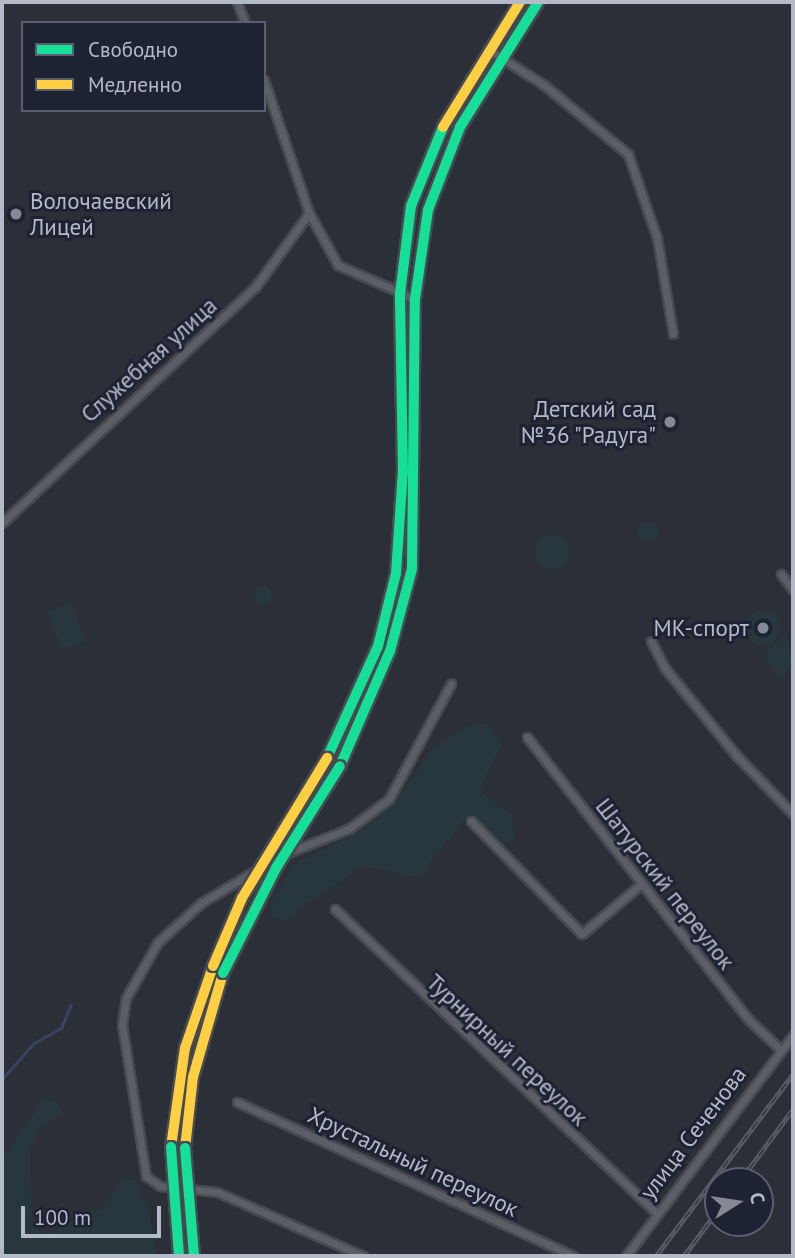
<!DOCTYPE html>
<meta charset="utf-8">
<style>
body{margin:0}
#map{position:relative;width:795px;height:1258px;overflow:hidden;background:#2b2f38;font-family:"PT Sans",sans-serif}
div>[style]{position:absolute}
.green>*{inset:0;background:#28373e;transform-origin:0 0}
.round{border-radius:50%}
.stream>*{height:2.5px;margin:-1.25px;padding:0 1.25px;transform-origin:1.25px;border-radius:1.25px;background:#3a4462}
.roads{filter:drop-shadow(2px 0 #474a51) drop-shadow(-2px 0 #474a51) drop-shadow(0 2px #474a51) drop-shadow(0 -2px #474a51)}
.street>*{height:7px;margin:-3.5px;padding:0 3.5px;transform-origin:3.5px;border-radius:3.5px;background:#5b5e66}
.fast>*{height:10px;margin:-5px;padding:0 5px;transform-origin:5px;border-radius:5px;background:#16e098}
.slow>*{height:10px;margin:-5px;padding:0 5px;transform-origin:5px;border-radius:5px;background:#ffcf43}
.rail>*{height:5px;margin-top:-2.5px;transform-origin:0;background:repeating-linear-gradient(90deg,#1e2333 0 8px,#595c64 0 16px);box-sizing:border-box;border-block:2px solid #595c64}
.bridges{filter:drop-shadow(2px 0 #474a51) drop-shadow(-2px 0 #474a51) drop-shadow(0 2px #474a51) drop-shadow(0 -2px #474a51)}
.fast-bridge>*{height:10px;margin:-5px;padding:0 5px;transform-origin:5px;border-radius:5px;background:#16e098}
.slow-bridge>*{height:10px;margin:-5px;padding:0 5px;transform-origin:5px;border-radius:5px;background:#ffcf43}
.dots>*{width:19px;height:19px;translate:-50% -50%;box-sizing:border-box;border:4px solid #1e2333;border-radius:50%}
span{translate:-50% -50%;white-space:nowrap;text-align:center;line-height:1.15;-webkit-text-stroke:6px #1e2333;paint-order:stroke}
.poi-label{font-size:23px;color:#b5bac9}
.left{translate:0 -50%;text-align:left}
.right{translate:-100% -50%;text-align:right}
.street-label{font-size:23px;color:#b5bac9}
.frame{position:absolute;inset:0;border:4px solid #b5bac9;pointer-events:none}
.legend{position:absolute;left:21px;top:21px;width:245px;height:91px;box-sizing:border-box;background:#1e2333;border:2px solid #5a5f6f;margin:0;padding:9px 12px;list-style:none;font-size:21px;color:#b5bac9}
.legend li{display:flex;align-items:center;gap:14px;height:35px}
.legend b{width:35px;border:2px solid #5a5f6f}
.north{position:absolute;left:704px;top:1167px;width:70px;height:70px;box-sizing:border-box;background:#1e2333;border:2px solid #5a5f6f;border-radius:50%;rotate:78deg;font-size:19px;font-weight:700;line-height:28px;text-align:center;color:#b5bac9}
.north::after{content:'';display:block;margin:auto;width:24px;height:32px;background:#858996;clip-path:polygon(50% 0,100% 100%,50% 72%,0 100%)}
.scale{position:absolute;left:21px;top:1206px;width:140px;height:32px;box-sizing:border-box;border:4px solid #b5bac9;border-top:0;padding-left:9px;font-size:21px;line-height:24px;white-space:nowrap;color:#b5bac9;-webkit-text-stroke:5px #1e2333;paint-order:stroke}
</style>
<div id="map">
<div class="green">
<i class="round" style="left:638px;top:521px;width:20px;height:20px"></i>
<i class="round" style="left:536px;top:535px;width:34px;height:34px"></i>
<i class="round" style="left:254px;top:586px;width:18px;height:18px"></i>
<i style="left:71px;top:603px;width:41px;height:25px;rotate:70deg"></i>
<i class="round" style="left:746px;top:611px;width:34px;height:34px"></i>
<i style="clip-path:polygon(787px 635px,793px 666px,781px 677px,763px 655px)"></i>
<i style="clip-path:polygon(487px 723px,501px 745px,479px 790px,513px 817px,514px 841px,504px 843px,469px 814px,419px 877px,362px 866px,283px 921px,271px 916px,271px 904px,293px 865px,366px 827px,401px 795px,433px 749px,464px 728px)"></i>
<i style="clip-path:polygon(42px 1101px,57px 1101px,63px 1113px,40px 1128px,30px 1149px,32px 1227px,48px 1235px,101px 1208px,123px 1181px,135px 1179px,149px 1211px,157px 1256px,2px 1256px,2px 1159px)"></i>
</div>
<div class="stream">
<i style="left:2px;top:1079px;width:48px;rotate:-48.4deg"></i>
<i style="left:34px;top:1043px;width:31px;rotate:-29deg"></i>
<i style="left:61px;top:1028px;width:25px;rotate:-67deg"></i>
</div>
<div class="roads">
<div class="street">
<i style="left:237px;top:2px;width:22px;rotate:69deg"></i>
<i style="left:488px;top:49px;width:67px;rotate:32.7deg"></i>
<i style="left:544px;top:85px;width:109px;rotate:39.4deg"></i>
<i style="left:628px;top:154px;width:89px;rotate:71deg"></i>
<i style="left:657px;top:238px;width:97px;rotate:80.5deg"></i>
<i style="left:264px;top:80px;width:140px;rotate:71.3deg"></i>
<i style="left:309px;top:213px;width:60px;rotate:60.9deg"></i>
<i style="left:338px;top:265px;width:84px;rotate:23.8deg"></i>
<i style="left:2px;top:523px;width:347px;rotate:-43deg"></i>
<i style="left:256px;top:286px;width:90px;rotate:-54deg"></i>
<i style="left:781px;top:574px;width:20px;rotate:53deg"></i>
<i style="left:651px;top:641px;width:29px;rotate:63deg"></i>
<i style="left:664px;top:667px;width:114px;rotate:50.7deg"></i>
<i style="left:736px;top:755px;width:82px;rotate:46deg"></i>
<i style="left:527px;top:737px;width:358px;rotate:51.9deg"></i>
<i style="left:748px;top:1019px;width:44px;rotate:43.2deg"></i>
<i style="left:471px;top:821px;width:158px;rotate:45.5deg"></i>
<i style="left:582px;top:934px;width:76px;rotate:-40.2deg"></i>
<i style="left:335px;top:909px;width:444px;rotate:43.4deg"></i>
<i style="left:237px;top:1102px;width:370px;rotate:24.6deg"></i>
<i style="left:363px;top:1256px;width:159px;rotate:-156.3deg"></i>
<i style="left:217px;top:1192px;width:57px;rotate:-174deg"></i>
<i style="left:160px;top:1186px;width:17px;rotate:-144deg"></i>
<i style="left:146px;top:1176px;width:153px;rotate:-99deg"></i>
<i style="left:122px;top:1025px;width:27px;rotate:-82deg"></i>
<i style="left:126px;top:998px;width:64px;rotate:-60.3deg"></i>
<i style="left:158px;top:942px;width:58px;rotate:-42.2deg"></i>
<i style="left:201px;top:903px;width:92px;rotate:-30.7deg"></i>
<i style="left:280px;top:856px;width:75px;rotate:-21.8deg"></i>
<i style="left:350px;top:828px;width:49px;rotate:-36.6deg"></i>
<i style="left:389px;top:799px;width:131px;rotate:-61.7deg"></i>
<i style="left:626px;top:1256px;width:277px;rotate:-52.9deg"></i>
</div>
<div class="fast">
<i style="left:327px;top:758px;width:123px;rotate:-65.5deg"></i>
<i style="left:378px;top:646px;width:75px;rotate:-76.1deg"></i>
<i style="left:396px;top:573px;width:102px;rotate:-86.1deg"></i>
<i style="left:403px;top:471px;width:177px;rotate:-91deg"></i>
<i style="left:400px;top:294px;width:89px;rotate:-82.9deg"></i>
<i style="left:411px;top:206px;width:85px;rotate:-67.9deg"></i>
<i style="left:340px;top:766px;width:125px;rotate:-66.5deg"></i>
<i style="left:390px;top:651px;width:85px;rotate:-75deg"></i>
<i style="left:412px;top:569px;width:270px;rotate:-89.4deg"></i>
<i style="left:415px;top:299px;width:90px;rotate:-81.7deg"></i>
<i style="left:428px;top:210px;width:89px;rotate:-68.9deg"></i>
<i style="left:460px;top:127px;width:147px;rotate:-58deg"></i>
</div>
<div class="slow">
<i style="left:443px;top:127px;width:147px;rotate:-58.4deg"></i>
<i style="left:171px;top:1147px;width:100px;rotate:-82deg"></i>
<i style="left:185px;top:1048px;width:87px;rotate:-71.1deg"></i>
<i style="left:185px;top:1148px;width:71px;rotate:-83.6deg"></i>
<i style="left:193px;top:1077px;width:108px;rotate:-73.9deg"></i>
</div>
</div>
<div class="rail">
<i style="left:740px;top:1181px;width:89px;rotate:-53.6deg"></i>
<i style="left:656px;top:1256px;width:228px;rotate:-53deg"></i>
<i style="left:684px;top:1256px;width:57px;rotate:-53.5deg"></i>
</div>
<div class="bridges">
<div class="fast-bridge">
<i style="left:223px;top:973px;width:118px;rotate:-63.2deg"></i>
<i style="left:276px;top:868px;width:120px;rotate:-57.9deg"></i>
<i style="left:171px;top:1147px;width:109px;rotate:85.8deg"></i>
<i style="left:185px;top:1148px;width:108px;rotate:85.2deg"></i>
</div>
<div class="slow-bridge">
<i style="left:213px;top:966px;width:74px;rotate:-66.9deg"></i>
<i style="left:242px;top:898px;width:164px;rotate:-58.7deg"></i>
</div>
</div>
<div class="dots">
<i style="left:16px;top:214px;background:#858996"></i>
<i style="left:670px;top:422px;background:#858996"></i>
<i style="left:763px;top:628px;background:#858996"></i>
</div>
<div class="poi-label">
<span class="left" style="left:30px;top:214px">Волочаевский<br>Лицей</span>
<span class="right" style="left:656px;top:422px">Детский сад<br>№36 "Радуга"</span>
<span class="right" style="left:749px;top:628px">МК-спорт</span>
</div>
<div class="street-label">
<span style="left:149px;top:360px;rotate:-42deg">Служебная улица</span>
<span style="left:665px;top:884px;rotate:52deg">Шатурский переулок</span>
<span style="left:507px;top:1050px;rotate:43deg">Турнирный переулок</span>
<span style="left:693px;top:1133px;rotate:-53deg">улица Сеченова</span>
<span style="left:413px;top:1162px;rotate:25deg">Хрустальный переулок</span>
</div>
<div class="frame"></div>
<ul class="legend">
<li><b style="height:9px;background:#16e098"></b>Свободно</li>
<li><b style="height:9px;background:#ffcf43"></b>Медленно</li>
</ul>
<div class="north">С</div>
<div class="scale">100 m</div>
</div>
